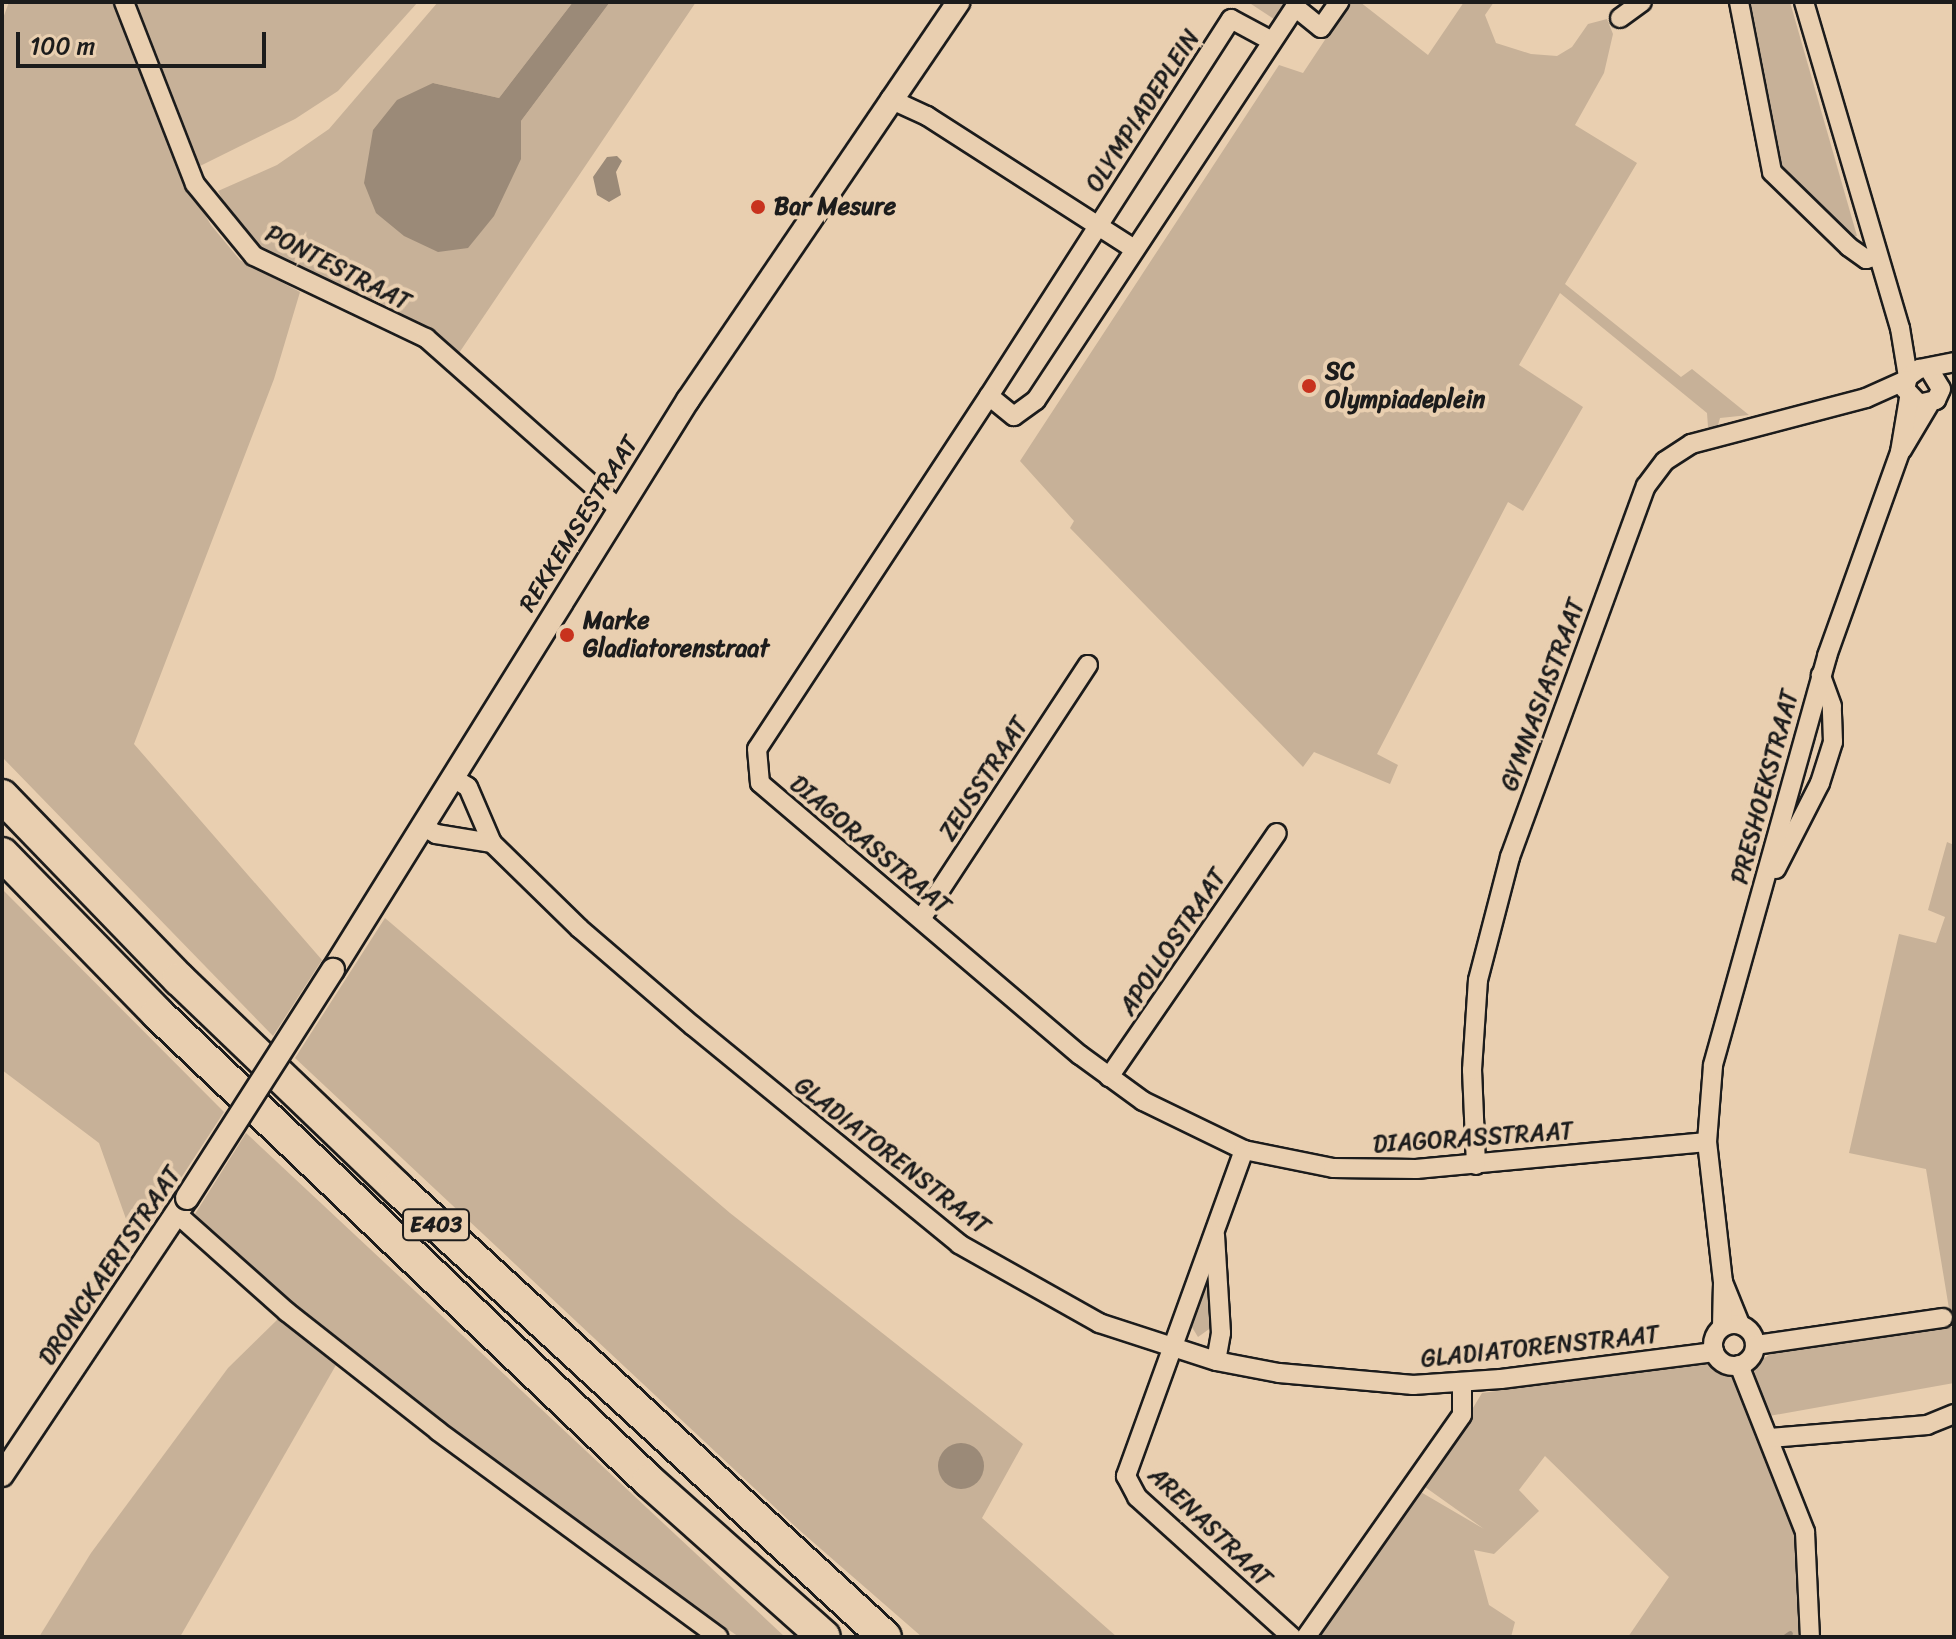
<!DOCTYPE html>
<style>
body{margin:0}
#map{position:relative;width:1956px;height:1639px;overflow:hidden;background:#e9cfb0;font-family:Sriracha,sans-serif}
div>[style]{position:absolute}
.green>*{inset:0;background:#c7b198}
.water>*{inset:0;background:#9b8a78}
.round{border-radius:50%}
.stream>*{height:5px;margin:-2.5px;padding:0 2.5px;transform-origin:2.5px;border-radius:2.5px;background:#9b8a78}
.roads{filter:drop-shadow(2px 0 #1c1c1c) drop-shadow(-2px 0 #1c1c1c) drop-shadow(0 2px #1c1c1c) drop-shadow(0 -2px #1c1c1c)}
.minor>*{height:18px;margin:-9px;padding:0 9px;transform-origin:9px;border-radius:9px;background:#e9cfb0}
.minor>.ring{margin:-9px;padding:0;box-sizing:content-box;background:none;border:18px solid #e9cfb0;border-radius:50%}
.tertiary>*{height:22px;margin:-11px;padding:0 11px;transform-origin:11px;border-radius:11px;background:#e9cfb0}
.motorway>*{height:32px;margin:-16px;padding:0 16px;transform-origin:16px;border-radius:16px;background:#e9cfb0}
.bridges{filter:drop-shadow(2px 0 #1c1c1c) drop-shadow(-2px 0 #1c1c1c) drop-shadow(0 2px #1c1c1c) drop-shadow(0 -2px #1c1c1c)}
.tertiary-bridge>*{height:22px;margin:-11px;padding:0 11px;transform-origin:11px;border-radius:11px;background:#e9cfb0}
.dots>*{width:22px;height:22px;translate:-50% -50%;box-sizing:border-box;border:4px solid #e9cfb0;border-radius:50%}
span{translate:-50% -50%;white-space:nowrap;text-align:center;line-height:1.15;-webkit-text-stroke:8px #e9cfb0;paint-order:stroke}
.shield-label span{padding:2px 6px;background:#e9cfb0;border:2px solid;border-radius:6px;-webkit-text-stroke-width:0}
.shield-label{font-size:22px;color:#1c1c1c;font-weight:700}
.street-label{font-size:24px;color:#1c1c1c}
.poi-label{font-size:24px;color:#1c1c1c;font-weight:700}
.left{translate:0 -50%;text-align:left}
.frame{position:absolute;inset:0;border:4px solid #1c1c1c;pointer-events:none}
.scale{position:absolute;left:16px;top:32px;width:250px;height:36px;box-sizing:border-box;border:4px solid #1c1c1c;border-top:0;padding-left:10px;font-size:24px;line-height:28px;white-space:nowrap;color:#1c1c1c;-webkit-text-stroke:6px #e9cfb0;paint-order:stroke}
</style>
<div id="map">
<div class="green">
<i style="clip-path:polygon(9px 2px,114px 2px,186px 183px,211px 225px,240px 260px,300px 292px,274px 379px,134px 744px,322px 960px,273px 1036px,2px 757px,2px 21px)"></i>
<i style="clip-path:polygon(131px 2px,418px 2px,338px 91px,295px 119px,200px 166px,194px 164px)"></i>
<i style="clip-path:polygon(438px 2px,573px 2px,499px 98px,433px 83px,521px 159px,521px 121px,610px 2px,696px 2px,459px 353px,387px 306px,255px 247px,234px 223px,218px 191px,277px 165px,329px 129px)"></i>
<i style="clip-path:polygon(1248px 2px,1285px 2px,1274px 19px)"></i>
<i style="clip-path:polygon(1350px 2px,1360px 2px,1428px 55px,1464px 2px,1494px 2px,1485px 15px,1496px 43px,1531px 54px,1557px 56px,1572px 47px,1588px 24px,1607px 19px,1613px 34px,1604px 73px,1575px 125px,1637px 163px,1565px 284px,1681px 377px,1692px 369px,1749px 415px,1720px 418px,1717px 429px,1708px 427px,1707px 413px,1560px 293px,1519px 365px,1583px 407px,1523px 511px,1508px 502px,1377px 754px,1398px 765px,1390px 784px,1314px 752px,1303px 767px,1070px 528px,1074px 521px,1020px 461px,1279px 65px,1303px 73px)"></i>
<i style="clip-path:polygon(1744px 2px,1790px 2px,1857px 236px,1847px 237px,1787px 177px,1771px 138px)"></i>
<i style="clip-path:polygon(1947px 842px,1954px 845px,1954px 1383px,1769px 1416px,1754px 1370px,1757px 1362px,1771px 1354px,1952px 1327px,1926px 1169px,1849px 1153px,1899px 934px,1936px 943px,1945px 917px,1928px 910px)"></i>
<i style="clip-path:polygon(2px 889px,224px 1112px,136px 1247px,99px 1143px,2px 1070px)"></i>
<i style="clip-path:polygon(385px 918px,730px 1213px,1023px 1444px,982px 1518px,1117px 1637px,922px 1637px,798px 1529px,295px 1058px)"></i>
<i style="clip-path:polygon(246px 1133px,785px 1637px,739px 1637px,706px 1614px,444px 1425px,293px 1305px,195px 1214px)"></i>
<i style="clip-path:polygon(1207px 1279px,1212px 1327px,1198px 1337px,1190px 1324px)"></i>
<i style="clip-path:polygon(279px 1318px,336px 1365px,180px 1637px,39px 1637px,91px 1553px,228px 1368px)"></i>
<i style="clip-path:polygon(1702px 1363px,1730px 1373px,1795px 1518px,1802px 1578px,1798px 1637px,1628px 1637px,1669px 1577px,1545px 1456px,1519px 1490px,1539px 1511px,1494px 1554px,1474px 1550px,1489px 1605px,1515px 1622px,1511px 1637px,1317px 1637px,1419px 1491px,1484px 1529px,1425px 1487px,1482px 1393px)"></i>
</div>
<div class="water">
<i style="clip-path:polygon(573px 2px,610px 2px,521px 121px,521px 159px,494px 216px,468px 248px,438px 252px,404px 236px,376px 213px,364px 183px,373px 130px,397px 100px,433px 83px,499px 98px)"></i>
<i style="clip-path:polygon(617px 156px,622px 161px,616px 172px,621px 195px,609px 202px,597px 195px,593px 177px,607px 157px)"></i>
<i class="round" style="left:938px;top:1443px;width:46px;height:46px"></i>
</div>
<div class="stream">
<i style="left:1784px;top:1637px;width:7px;rotate:-34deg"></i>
</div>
<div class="roads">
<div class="minor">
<i style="left:124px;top:2px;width:195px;rotate:68.7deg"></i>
<i style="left:195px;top:184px;width:93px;rotate:50.7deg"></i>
<i style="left:254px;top:256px;width:191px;rotate:25.5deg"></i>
<i style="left:426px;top:338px;width:258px;rotate:41.5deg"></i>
<i style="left:1739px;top:2px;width:173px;rotate:79deg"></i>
<i style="left:1772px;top:172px;width:107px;rotate:44.2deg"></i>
<i style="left:1849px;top:247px;width:21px;rotate:35deg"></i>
<i style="left:1866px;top:259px;width:11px;rotate:-15deg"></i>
<i style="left:1804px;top:2px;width:340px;rotate:73.6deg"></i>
<i style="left:1900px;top:328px;width:50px;rotate:80.7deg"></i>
<i style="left:1620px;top:18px;width:27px;rotate:-36deg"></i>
<i style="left:1270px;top:40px;width:44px;rotate:-151.7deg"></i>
<i style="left:1231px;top:19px;width:448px;rotate:122.7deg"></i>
<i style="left:989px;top:396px;width:32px;rotate:39deg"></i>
<i style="left:1014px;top:416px;width:27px;rotate:-36deg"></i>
<i style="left:1036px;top:400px;width:471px;rotate:-56.6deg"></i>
<i style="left:1295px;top:7px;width:33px;rotate:39deg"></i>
<i style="left:1321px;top:28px;width:32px;rotate:-55deg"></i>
<i style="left:890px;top:99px;width:41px;rotate:24.7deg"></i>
<i style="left:927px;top:116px;width:245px;rotate:32.7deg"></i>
<i style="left:1929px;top:369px;width:23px;rotate:59deg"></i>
<i style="left:1941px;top:389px;width:12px;rotate:114deg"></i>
<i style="left:1936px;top:400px;width:17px;rotate:167deg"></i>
<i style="left:1919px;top:404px;width:21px;rotate:-133deg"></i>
<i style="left:1905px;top:389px;width:12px;rotate:-76deg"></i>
<i style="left:1908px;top:377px;width:14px;rotate:-36deg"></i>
<i style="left:1919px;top:369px;width:36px;rotate:-11deg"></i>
<i style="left:989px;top:396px;width:422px;rotate:123.3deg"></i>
<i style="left:757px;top:749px;width:34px;rotate:85deg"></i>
<i style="left:760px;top:783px;width:420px;rotate:40.4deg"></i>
<i style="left:1080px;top:1055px;width:78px;rotate:36.1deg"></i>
<i style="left:1143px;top:1101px;width:112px;rotate:25.9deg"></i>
<i style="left:1244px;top:1150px;width:91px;rotate:11.4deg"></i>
<i style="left:1333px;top:1168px;width:83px;rotate:0.7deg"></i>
<i style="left:1416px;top:1169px;width:292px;rotate:-5.3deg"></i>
<i style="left:1902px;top:450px;width:55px;rotate:-59.2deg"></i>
<i style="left:453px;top:778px;width:17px;rotate:31deg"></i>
<i style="left:468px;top:787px;width:61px;rotate:66.8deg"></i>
<i style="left:492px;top:843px;width:122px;rotate:44.3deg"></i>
<i style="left:579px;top:928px;width:150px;rotate:40.7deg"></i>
<i style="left:693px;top:1026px;width:344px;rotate:39.3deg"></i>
<i style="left:959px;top:1244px;width:161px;rotate:29.4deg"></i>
<i style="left:1099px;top:1323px;width:123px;rotate:18deg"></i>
<i style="left:1216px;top:1361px;width:64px;rotate:10.8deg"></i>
<i style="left:1279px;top:1373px;width:135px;rotate:5.1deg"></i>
<i style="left:1413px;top:1385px;width:88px;rotate:-3.9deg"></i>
<i style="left:1501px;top:1379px;width:215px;rotate:-7.2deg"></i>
<i style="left:424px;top:827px;width:14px;rotate:30deg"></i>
<i style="left:436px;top:834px;width:57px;rotate:9.1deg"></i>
<i style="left:1776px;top:869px;width:97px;rotate:-62.9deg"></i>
<i style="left:1820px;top:783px;width:43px;rotate:-72.4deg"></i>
<i style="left:1833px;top:742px;width:36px;rotate:-92deg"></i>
<i style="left:1832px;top:706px;width:33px;rotate:-110deg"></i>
<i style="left:921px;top:919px;width:304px;rotate:-56.7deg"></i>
<i style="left:1109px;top:1077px;width:296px;rotate:-55.5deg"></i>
<i style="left:1244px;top:1150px;width:347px;rotate:109.9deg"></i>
<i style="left:1126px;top:1476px;width:24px;rotate:62deg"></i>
<i style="left:1137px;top:1497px;width:209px;rotate:42.1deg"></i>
<i style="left:1476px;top:1165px;width:95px;rotate:-92.4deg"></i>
<i style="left:1472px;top:1070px;width:90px;rotate:-86.2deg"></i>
<i style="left:1478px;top:980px;width:127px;rotate:-75.4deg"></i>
<i style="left:1510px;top:857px;width:395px;rotate:-69.9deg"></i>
<i style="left:1646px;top:486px;width:31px;rotate:-53deg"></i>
<i style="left:1665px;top:461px;width:31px;rotate:-33deg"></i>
<i style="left:1691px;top:444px;width:181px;rotate:-14.7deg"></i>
<i style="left:1866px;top:398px;width:44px;rotate:-24.2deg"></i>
<i style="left:177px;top:1214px;width:147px;rotate:41.7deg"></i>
<i style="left:287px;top:1312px;width:192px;rotate:38.2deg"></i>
<i style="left:438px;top:1431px;width:348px;rotate:36.3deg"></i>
<i style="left:1215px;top:1235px;width:98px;rotate:86.5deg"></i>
<i style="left:1221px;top:1333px;width:28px;rotate:100deg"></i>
<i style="left:1723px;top:1282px;width:45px;rotate:68deg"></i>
<i class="ring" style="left:1713px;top:1324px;width:24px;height:24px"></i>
<i style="left:1722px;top:1327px;width:45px;rotate:-88.7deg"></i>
<i style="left:1723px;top:1282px;width:141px;rotate:-96.5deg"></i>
<i style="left:1707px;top:1142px;width:77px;rotate:-85.5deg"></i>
<i style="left:1713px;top:1065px;width:425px;rotate:-74.4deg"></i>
<i style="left:1827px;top:656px;width:217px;rotate:-70.3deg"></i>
<i style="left:1900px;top:452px;width:55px;rotate:-80.5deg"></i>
<i style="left:1755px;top:1345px;width:190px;rotate:-8.2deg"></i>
<i style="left:1739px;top:1365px;width:180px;rotate:68.4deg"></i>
<i style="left:1805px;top:1532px;width:105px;rotate:87.3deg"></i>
<i style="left:1770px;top:1438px;width:158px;rotate:-4.7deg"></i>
<i style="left:1927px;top:1425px;width:29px;rotate:-22deg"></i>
<i style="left:1306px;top:1637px;width:271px;rotate:-54.9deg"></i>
<i style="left:1462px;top:1415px;width:32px;rotate:-90deg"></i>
</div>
<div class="tertiary">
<i style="left:333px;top:970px;width:672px;rotate:-58.09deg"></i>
<i style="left:688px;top:400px;width:481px;rotate:-55.8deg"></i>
<i style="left:2px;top:1475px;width:333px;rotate:-56.3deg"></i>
</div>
<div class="motorway">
<i style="left:2px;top:796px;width:255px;rotate:46deg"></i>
<i style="left:179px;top:979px;width:302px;rotate:43.8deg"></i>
<i style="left:397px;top:1188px;width:663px;rotate:42.62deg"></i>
<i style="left:2px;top:854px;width:222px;rotate:45.7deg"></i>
<i style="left:157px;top:1013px;width:679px;rotate:43.57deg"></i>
<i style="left:649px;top:1481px;width:234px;rotate:41.7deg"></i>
</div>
</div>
<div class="bridges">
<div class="tertiary-bridge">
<i style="left:187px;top:1198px;width:271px;rotate:-57.4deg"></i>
</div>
</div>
<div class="dots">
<i style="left:758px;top:207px;background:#c8321e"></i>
<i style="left:1309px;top:386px;background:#c8321e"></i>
<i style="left:567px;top:635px;background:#c8321e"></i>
</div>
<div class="shield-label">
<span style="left:436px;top:1225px">E403</span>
</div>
<div class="street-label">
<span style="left:1143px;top:111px;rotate:-57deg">OLYMPIADEPLEIN</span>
<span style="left:338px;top:268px;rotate:27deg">PONTESTRAAT</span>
<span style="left:579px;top:524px;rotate:-58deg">REKKEMSESTRAAT</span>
<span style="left:1543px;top:695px;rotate:-70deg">GYMNASIASTRAAT</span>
<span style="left:984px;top:779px;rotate:-57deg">ZEUSSTRAAT</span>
<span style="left:1765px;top:787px;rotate:-75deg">PRESHOEKSTRAAT</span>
<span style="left:870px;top:845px;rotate:40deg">DIAGORASSTRAAT</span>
<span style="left:1173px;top:942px;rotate:-56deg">APOLLOSTRAAT</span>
<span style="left:1473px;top:1138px;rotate:-4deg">DIAGORASSTRAAT</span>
<span style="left:892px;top:1156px;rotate:38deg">GLADIATORENSTRAAT</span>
<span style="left:110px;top:1266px;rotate:-56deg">DRONCKAERTSTRAAT</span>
<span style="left:1540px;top:1347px;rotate:-6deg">GLADIATORENSTRAAT</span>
<span style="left:1210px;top:1527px;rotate:44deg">ARENASTRAAT</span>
</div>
<div class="poi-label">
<span class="left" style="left:774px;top:207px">Bar Mesure</span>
<span class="left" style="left:1325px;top:386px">SC<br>Olympiadeplein</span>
<span class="left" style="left:583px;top:635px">Marke<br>Gladiatorenstraat</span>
</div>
<div class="frame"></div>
<div class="scale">100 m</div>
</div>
